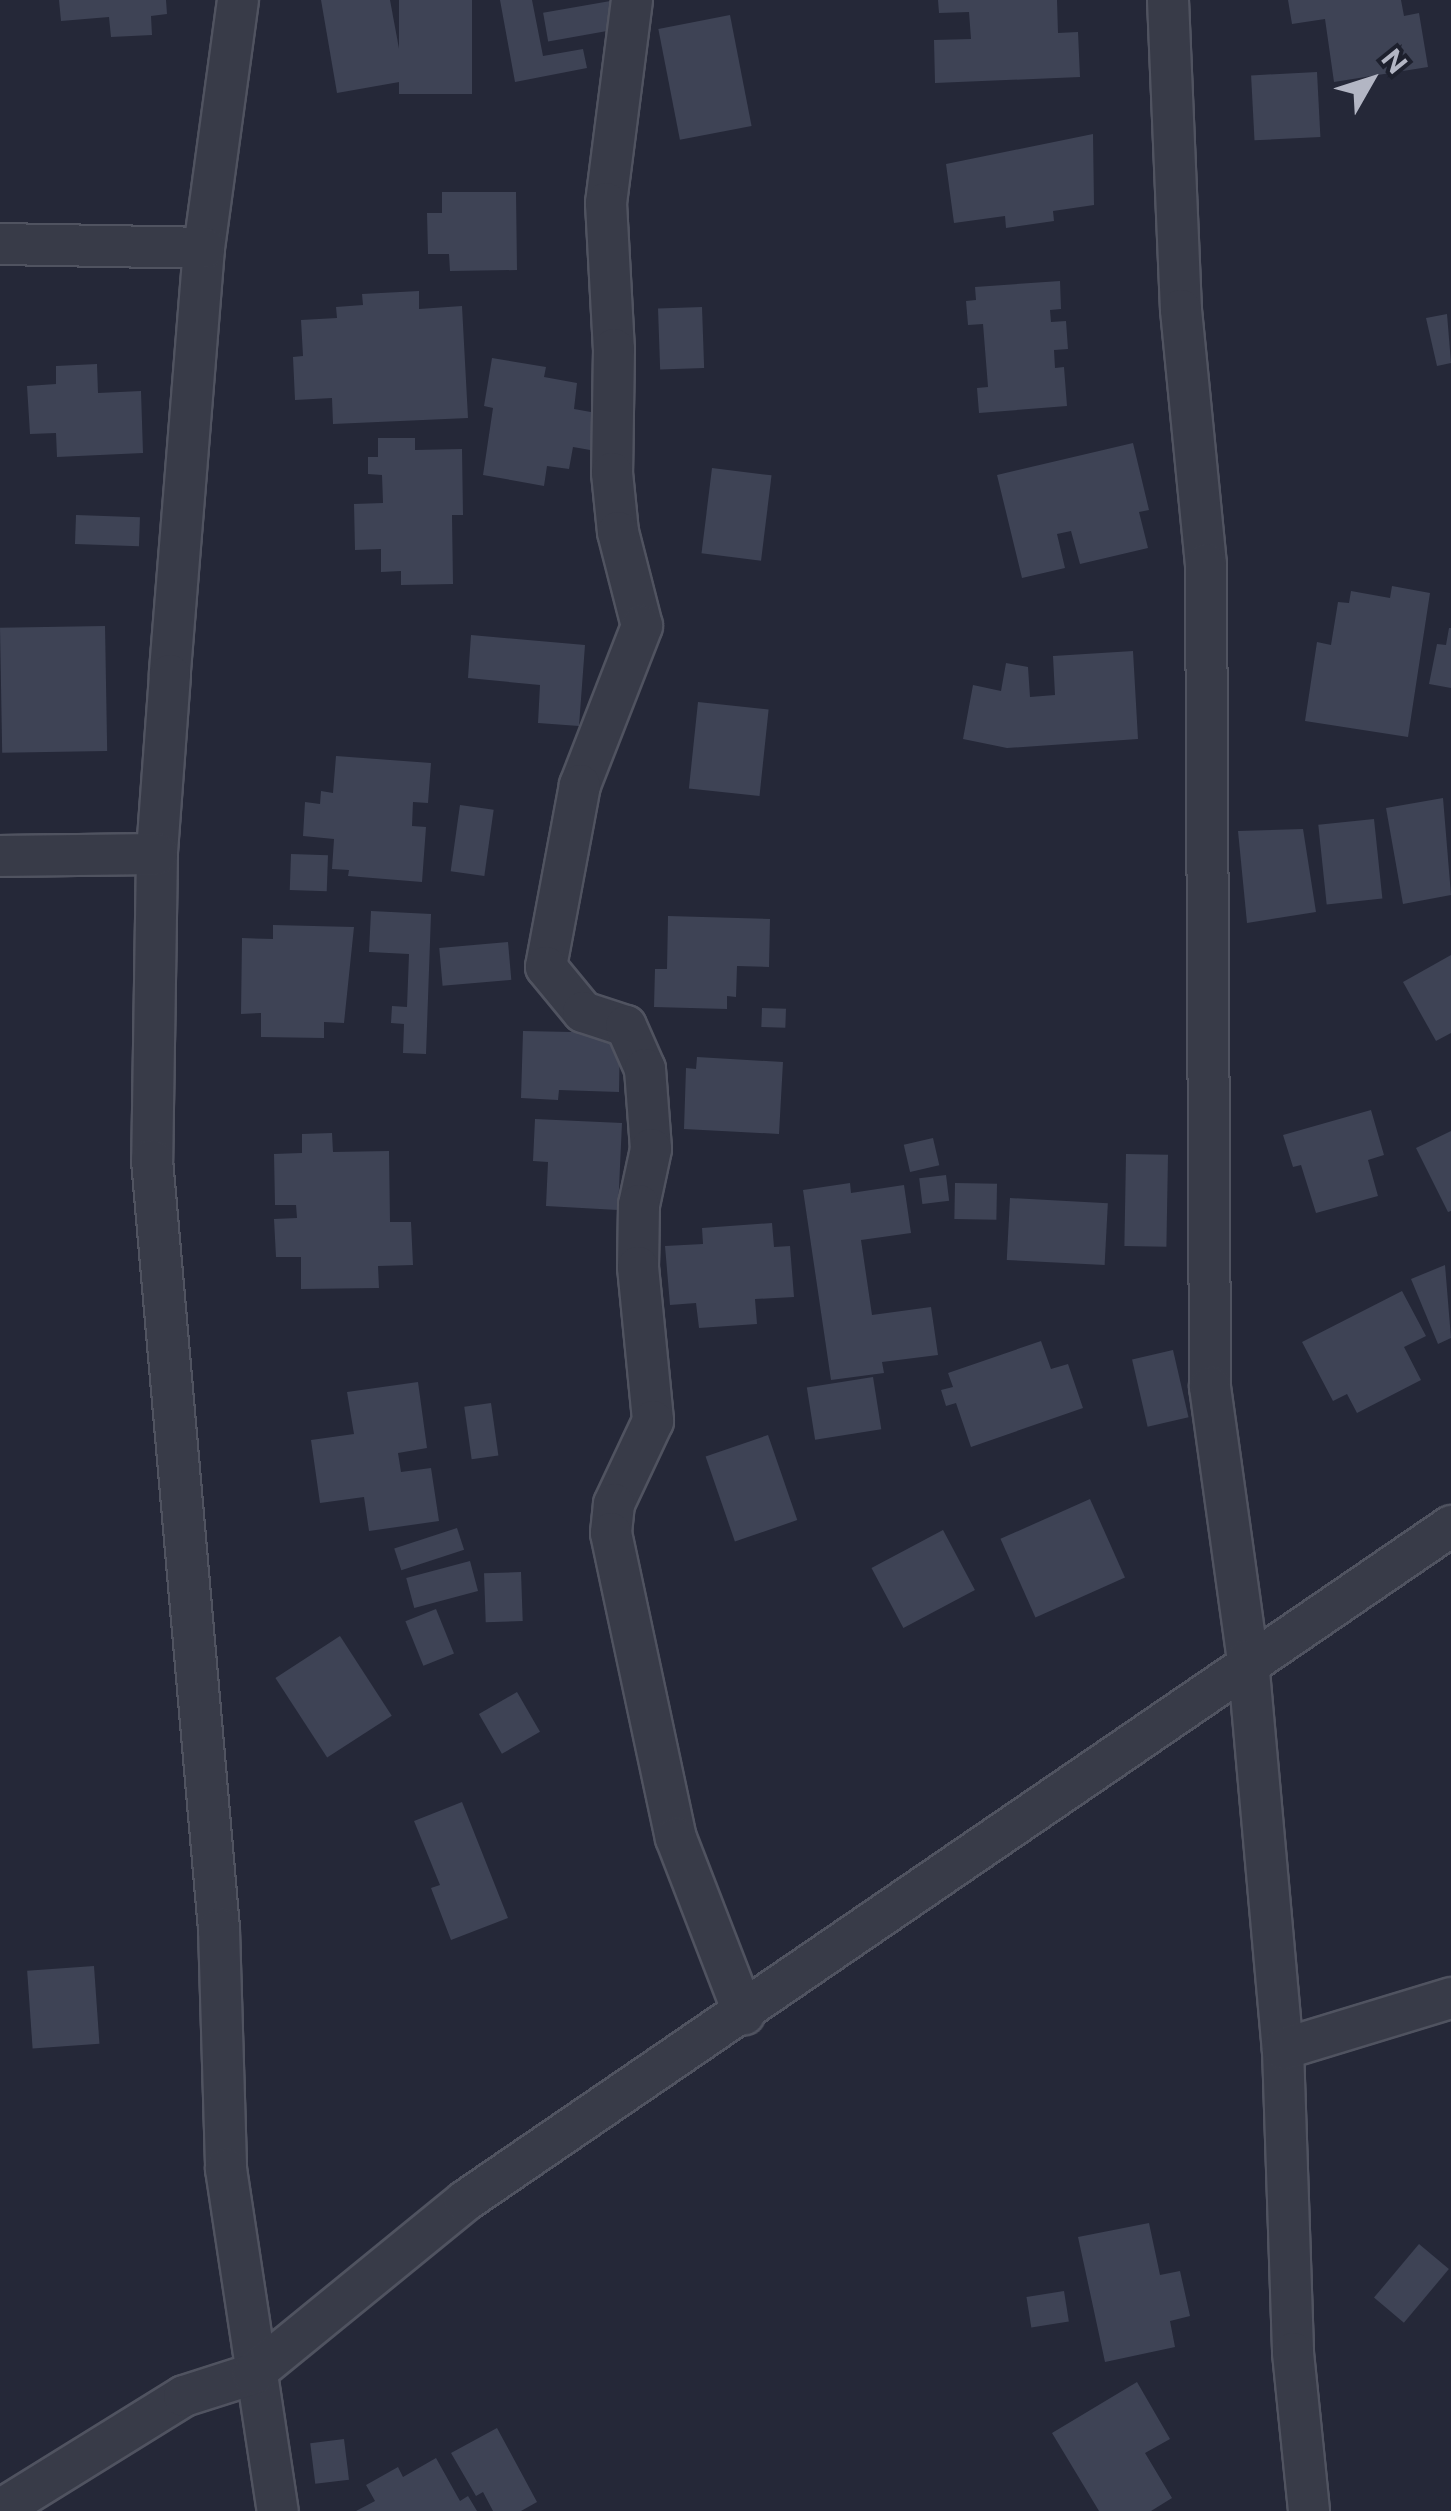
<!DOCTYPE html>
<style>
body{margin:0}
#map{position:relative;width:1451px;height:2511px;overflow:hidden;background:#252838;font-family:"Public Sans",sans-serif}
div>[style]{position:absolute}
.building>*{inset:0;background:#3e4355;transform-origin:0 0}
.roads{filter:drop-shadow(2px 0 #505360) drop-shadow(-2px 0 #505360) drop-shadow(0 2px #505360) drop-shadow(0 -2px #505360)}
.minor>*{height:40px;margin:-20px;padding:0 20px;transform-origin:20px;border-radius:20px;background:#383b48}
span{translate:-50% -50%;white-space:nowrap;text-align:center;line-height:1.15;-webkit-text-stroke:8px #1d202d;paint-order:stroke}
.north{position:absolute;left:1321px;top:30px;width:100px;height:100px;-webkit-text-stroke:8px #1d202d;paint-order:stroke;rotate:51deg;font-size:28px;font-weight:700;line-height:40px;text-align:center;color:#b3b6c4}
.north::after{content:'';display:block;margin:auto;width:35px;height:45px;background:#b3b6c4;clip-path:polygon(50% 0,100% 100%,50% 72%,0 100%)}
</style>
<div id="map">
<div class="building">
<i style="clip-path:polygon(59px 0,166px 0,167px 14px,151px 16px,152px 35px,111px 37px,109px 17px,61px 21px)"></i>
<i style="clip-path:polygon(321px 0,390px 0,405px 81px,337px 93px)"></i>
<i style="left:399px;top:0;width:73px;height:94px"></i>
<i style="clip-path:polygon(500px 0,532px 0,543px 56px,583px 49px,587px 68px,515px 82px)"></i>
<i style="left:616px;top:0;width:29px;height:74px;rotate:80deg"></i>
<i style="clip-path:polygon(938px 0,1057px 0,1058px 33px,1078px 32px,1080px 77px,935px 83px,934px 40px,971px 39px,969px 12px,939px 13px)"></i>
<i style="clip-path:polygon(1288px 0,1401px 0,1404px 16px,1419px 13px,1428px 67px,1334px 82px,1325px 19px,1292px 24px)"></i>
<i style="left:730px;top:15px;width:113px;height:73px;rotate:79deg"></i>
<i style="left:1317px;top:72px;width:65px;height:66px;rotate:87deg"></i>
<i style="clip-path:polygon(1093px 134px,1094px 205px,1053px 211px,1054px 221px,1006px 228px,1005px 216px,954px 223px,946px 164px)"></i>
<i style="clip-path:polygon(442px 192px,516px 192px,517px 270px,450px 271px,449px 254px,428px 254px,427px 213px,442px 213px)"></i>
<i style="clip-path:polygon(1060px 281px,1061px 309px,1050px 310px,1051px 322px,1066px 321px,1068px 349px,1054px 350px,1055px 368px,1064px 367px,1067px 406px,979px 413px,977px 388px,988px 387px,983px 324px,968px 325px,966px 301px,976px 300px,975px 287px)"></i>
<i style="clip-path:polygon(419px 291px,419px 309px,462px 306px,468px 418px,333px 424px,332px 398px,295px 400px,293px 357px,303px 356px,301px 320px,337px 318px,336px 307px,363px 305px,362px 294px)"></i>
<i style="left:702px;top:307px;width:61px;height:44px;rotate:88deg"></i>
<i style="clip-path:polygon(1447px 314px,1451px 363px,1437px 366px,1426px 318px)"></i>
<i style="clip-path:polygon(492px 358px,546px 367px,544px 377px,577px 383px,574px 409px,602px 414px,596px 451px,573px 447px,569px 469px,547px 466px,544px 486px,483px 475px,493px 408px,484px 406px)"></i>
<i style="clip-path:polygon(97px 364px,98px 393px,141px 391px,143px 453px,57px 457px,56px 433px,30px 434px,27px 386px,56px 384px,56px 366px)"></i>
<i style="clip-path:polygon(378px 438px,415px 438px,415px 450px,462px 449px,463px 515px,452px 515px,453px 584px,401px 585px,401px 571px,381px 572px,381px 549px,355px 550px,354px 504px,383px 503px,382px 475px,368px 474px,368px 457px,378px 457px)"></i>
<i style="clip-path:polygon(1133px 443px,1149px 510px,1139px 512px,1148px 548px,1080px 564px,1071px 531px,1057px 534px,1065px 568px,1022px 578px,997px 475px)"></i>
<i style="left:712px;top:468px;width:60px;height:86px;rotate:7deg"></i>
<i style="left:76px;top:515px;width:64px;height:29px;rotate:2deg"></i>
<i style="clip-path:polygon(1392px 586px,1430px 593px,1408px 737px,1305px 721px,1317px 642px,1331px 645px,1338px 602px,1349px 603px,1351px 591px,1390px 598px)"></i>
<i style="left:105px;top:626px;width:125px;height:105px;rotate:89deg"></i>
<i style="clip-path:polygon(1449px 628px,1451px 628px,1451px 688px,1429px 684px,1437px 644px,1446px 645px)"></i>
<i style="clip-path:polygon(471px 635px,585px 645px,579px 726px,538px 723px,540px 685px,468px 678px)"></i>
<i style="clip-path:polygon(1133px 651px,1138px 739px,1007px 748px,963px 739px,973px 685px,1001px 691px,1006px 663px,1028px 667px,1030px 697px,1055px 695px,1053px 656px)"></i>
<i style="left:698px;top:702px;width:71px;height:87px;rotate:6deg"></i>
<i style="clip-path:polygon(336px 756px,431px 763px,428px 803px,413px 802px,412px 826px,426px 827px,422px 882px,348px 876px,349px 870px,332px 869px,334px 839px,303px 836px,305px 802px,320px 804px,321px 791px,333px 793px)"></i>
<i style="clip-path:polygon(1443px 798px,1451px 895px,1403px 904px,1386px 808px)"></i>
<i style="left:460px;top:805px;width:34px;height:67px;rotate:8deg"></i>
<i style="left:1374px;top:819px;width:80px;height:56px;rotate:84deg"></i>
<i style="clip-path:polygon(1303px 829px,1316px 912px,1247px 923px,1238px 831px)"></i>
<i style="left:291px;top:854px;width:37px;height:36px;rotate:2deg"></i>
<i style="clip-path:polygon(371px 911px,431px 914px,426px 1054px,403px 1053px,404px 1024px,391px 1023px,392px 1006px,407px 1007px,409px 954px,369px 952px)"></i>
<i style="clip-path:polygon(668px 916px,770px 919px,769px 967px,737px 966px,736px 997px,727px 996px,727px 1009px,654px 1007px,655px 969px,667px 969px)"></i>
<i style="clip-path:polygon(273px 925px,354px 927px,344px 1023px,324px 1022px,324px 1038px,261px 1037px,261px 1013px,241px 1014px,242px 938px,273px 939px)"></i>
<i style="left:508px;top:942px;width:38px;height:69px;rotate:85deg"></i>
<i style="clip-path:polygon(1451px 955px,1451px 1033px,1436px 1041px,1403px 982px)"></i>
<i style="left:762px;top:1008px;width:24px;height:19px;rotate:2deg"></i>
<i style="clip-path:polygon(523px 1031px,620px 1033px,619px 1092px,559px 1090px,558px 1100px,521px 1098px)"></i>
<i style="clip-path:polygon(697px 1057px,783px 1062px,779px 1134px,684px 1129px,686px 1068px,696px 1069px)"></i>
<i style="clip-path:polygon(1371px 1110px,1384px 1155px,1368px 1160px,1378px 1196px,1316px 1213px,1301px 1165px,1293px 1167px,1283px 1135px)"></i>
<i style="clip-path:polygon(535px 1119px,622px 1123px,618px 1210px,546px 1206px,548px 1162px,533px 1161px)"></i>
<i style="clip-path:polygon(1451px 1131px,1451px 1211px,1448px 1212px,1416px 1148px)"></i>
<i style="clip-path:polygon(332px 1133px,333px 1152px,389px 1151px,390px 1222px,411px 1222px,413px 1265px,378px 1266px,379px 1288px,301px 1289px,301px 1257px,276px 1257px,274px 1219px,297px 1218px,296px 1205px,275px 1205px,274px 1154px,302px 1153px,302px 1134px)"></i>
<i style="left:933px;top:1138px;width:28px;height:30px;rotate:77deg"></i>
<i style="left:1126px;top:1154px;width:42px;height:92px;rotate:1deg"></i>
<i style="left:946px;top:1175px;width:26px;height:27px;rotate:83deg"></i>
<i style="clip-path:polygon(850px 1183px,851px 1193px,904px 1185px,911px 1233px,861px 1240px,872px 1315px,931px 1307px,938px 1355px,882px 1362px,884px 1373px,831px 1380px,803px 1190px)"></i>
<i style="left:955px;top:1183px;width:42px;height:36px;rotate:1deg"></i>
<i style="left:1010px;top:1198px;width:98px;height:62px;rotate:3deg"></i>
<i style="clip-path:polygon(772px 1223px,774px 1247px,790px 1246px,794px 1297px,755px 1299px,757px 1324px,699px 1328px,696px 1303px,670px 1305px,665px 1246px,703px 1244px,702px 1228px)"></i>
<i style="clip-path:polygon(1445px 1265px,1451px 1338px,1438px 1344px,1411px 1279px)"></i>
<i style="clip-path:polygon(1402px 1291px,1426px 1336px,1404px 1347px,1421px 1380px,1357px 1413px,1347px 1394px,1333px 1401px,1302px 1342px)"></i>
<i style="clip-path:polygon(1041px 1341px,1051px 1369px,1068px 1364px,1083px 1408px,971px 1447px,956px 1403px,946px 1406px,941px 1390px,953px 1387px,948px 1373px)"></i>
<i style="left:1173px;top:1350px;width:69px;height:42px;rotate:77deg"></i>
<i style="left:873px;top:1377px;width:53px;height:67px;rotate:81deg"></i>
<i style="clip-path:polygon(418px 1382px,427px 1448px,398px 1453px,401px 1472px,431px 1468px,439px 1521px,369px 1531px,364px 1497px,320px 1503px,311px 1440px,354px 1434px,347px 1392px)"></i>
<i style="left:491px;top:1403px;width:53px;height:27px;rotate:82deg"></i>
<i style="left:768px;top:1435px;width:90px;height:66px;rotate:71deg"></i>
<i style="left:1090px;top:1499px;width:86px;height:98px;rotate:66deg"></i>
<i style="left:457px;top:1528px;width:23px;height:66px;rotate:72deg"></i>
<i style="left:943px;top:1530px;width:68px;height:81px;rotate:62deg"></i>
<i style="left:470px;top:1561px;width:31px;height:66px;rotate:75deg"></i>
<i style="left:521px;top:1572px;width:49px;height:37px;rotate:88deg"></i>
<i style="left:436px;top:1609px;width:48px;height:33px;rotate:68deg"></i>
<i style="left:340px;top:1636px;width:95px;height:77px;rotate:57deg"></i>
<i style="left:517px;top:1692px;width:46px;height:44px;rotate:60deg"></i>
<i style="clip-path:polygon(462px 1802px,508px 1918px,451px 1940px,431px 1888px,440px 1885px,414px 1821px)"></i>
<i style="left:94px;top:1966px;width:78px;height:67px;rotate:86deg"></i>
<i style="clip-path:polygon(1149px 2223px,1160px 2275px,1180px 2271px,1190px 2316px,1170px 2321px,1175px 2347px,1105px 2362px,1078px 2237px)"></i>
<i style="left:1419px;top:2244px;width:39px;height:70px;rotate:40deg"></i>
<i style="left:1064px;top:2291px;width:31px;height:38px;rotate:81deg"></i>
<i style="clip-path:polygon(1137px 2382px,1170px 2439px,1145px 2453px,1172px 2498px,1151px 2511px,1099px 2511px,1052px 2433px)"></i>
<i style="clip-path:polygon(497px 2428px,537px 2502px,521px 2511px,493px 2511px,483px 2492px,476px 2496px,451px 2453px)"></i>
<i style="left:344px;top:2439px;width:41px;height:34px;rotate:83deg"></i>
<i style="clip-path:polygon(436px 2458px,460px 2501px,468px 2496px,477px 2511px,356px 2511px,375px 2501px,366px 2485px,398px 2467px,403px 2477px)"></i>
</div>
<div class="roads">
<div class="minor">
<i style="left:238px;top:0;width:250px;rotate:97.8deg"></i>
<i style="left:204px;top:248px;width:428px;rotate:94.6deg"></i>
<i style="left:170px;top:675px;width:179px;rotate:94.2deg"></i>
<i style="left:157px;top:854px;width:306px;rotate:90.9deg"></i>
<i style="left:152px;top:1160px;width:772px;rotate:85.02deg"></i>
<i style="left:219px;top:1929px;width:240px;rotate:88.3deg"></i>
<i style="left:226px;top:2169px;width:346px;rotate:81.4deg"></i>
<i style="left:632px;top:0;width:205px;rotate:97.3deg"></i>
<i style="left:606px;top:203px;width:146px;rotate:86.9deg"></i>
<i style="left:614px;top:349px;width:124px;rotate:90.9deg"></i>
<i style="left:612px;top:473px;width:59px;rotate:84.2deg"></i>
<i style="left:618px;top:532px;width:97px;rotate:75.7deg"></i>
<i style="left:642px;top:626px;width:171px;rotate:111.3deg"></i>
<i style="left:580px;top:785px;width:185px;rotate:100.6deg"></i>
<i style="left:546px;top:967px;width:58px;rotate:50.6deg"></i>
<i style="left:583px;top:1012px;width:45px;rotate:18deg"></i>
<i style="left:626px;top:1026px;width:47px;rotate:66.2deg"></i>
<i style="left:645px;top:1069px;width:80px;rotate:85.7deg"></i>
<i style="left:651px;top:1149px;width:57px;rotate:102.1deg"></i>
<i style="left:639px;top:1205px;width:62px;rotate:90.9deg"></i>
<i style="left:638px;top:1267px;width:155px;rotate:84.4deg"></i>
<i style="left:653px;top:1421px;width:92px;rotate:115.2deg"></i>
<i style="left:614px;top:1504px;width:29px;rotate:96deg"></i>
<i style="left:611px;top:1533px;width:312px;rotate:78deg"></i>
<i style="left:676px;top:1838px;width:189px;rotate:68.9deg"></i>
<i style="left:1168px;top:0;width:310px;rotate:87.6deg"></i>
<i style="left:1181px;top:310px;width:255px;rotate:84.4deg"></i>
<i style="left:1206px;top:564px;width:823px;rotate:89.72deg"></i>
<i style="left:1210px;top:1387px;width:276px;rotate:82.1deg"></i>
<i style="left:1248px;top:1660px;width:391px;rotate:84.9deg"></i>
<i style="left:1283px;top:2049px;width:304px;rotate:88.1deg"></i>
<i style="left:1293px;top:2353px;width:159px;rotate:84.2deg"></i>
<i style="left:0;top:244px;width:204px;rotate:1.1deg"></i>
<i style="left:0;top:856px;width:157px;rotate:-0.7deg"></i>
<i style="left:1283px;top:2049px;width:176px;rotate:-16.9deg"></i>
<i style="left:0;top:2510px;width:216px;rotate:-31.8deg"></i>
<i style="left:184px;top:2396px;width:72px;rotate:-17.7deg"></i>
<i style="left:253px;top:2374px;width:274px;rotate:-39.2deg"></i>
<i style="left:465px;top:2201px;width:1195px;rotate:-34.39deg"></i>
</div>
</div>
<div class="north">N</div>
</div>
